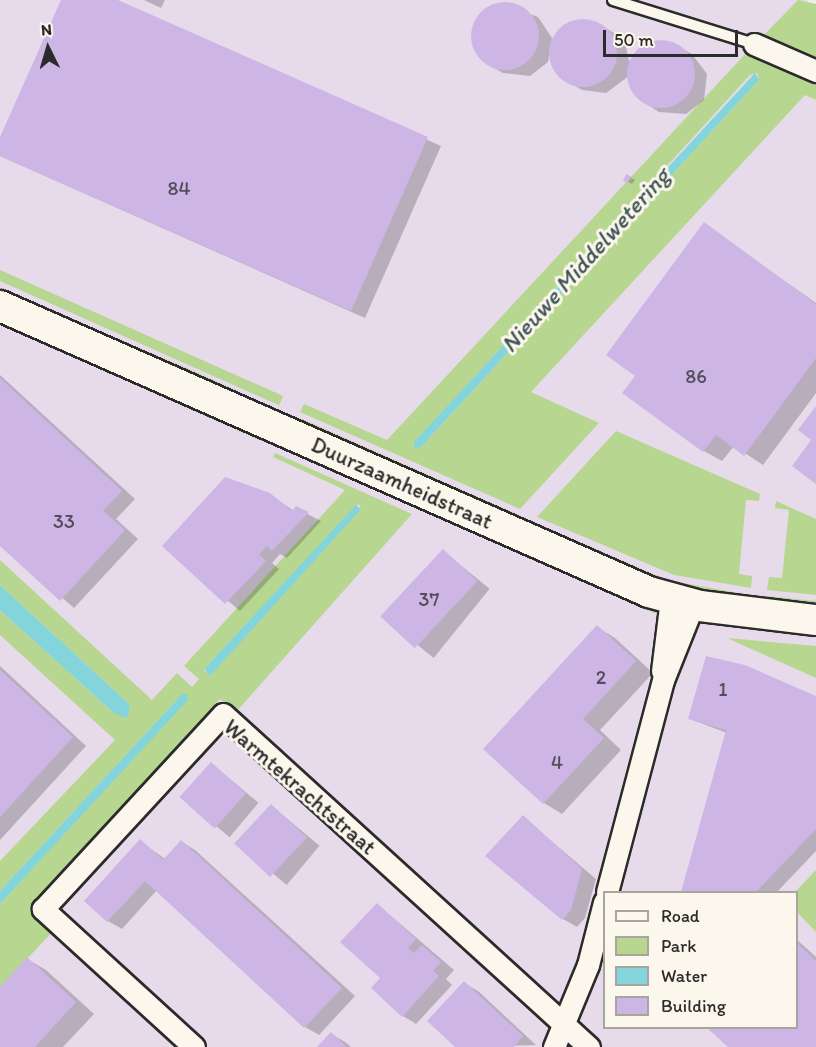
<!DOCTYPE html>
<style>
body{margin:0}
#map{position:relative;width:816px;height:1047px;overflow:hidden;background:#f2eaeb;font-family:Itim,sans-serif}
div>[style]{position:absolute}
.built>*{inset:0;background:#e7daea}
.green>*{inset:0;background:#b7d791;transform-origin:0 0}
.water>*{inset:0;background:#83d4db}
.shadow>*{inset:0;background:#0003;transform-origin:0 0}
.building>*{inset:0;background:#cdb6e6;transform-origin:0 0}
.round{border-radius:50%}
.roads{filter:drop-shadow(2px 0 #2b2b2b) drop-shadow(-2px 0 #2b2b2b) drop-shadow(0 2px #2b2b2b) drop-shadow(0 -2px #2b2b2b)}
.service>*{height:10px;margin:-5px;padding:0 5px;transform-origin:5px;border-radius:5px;background:#fbf7ec}
.minor>*{height:21px;margin:-10.5px;padding:0 10.5px;transform-origin:10.5px;border-radius:10.5px;background:#fbf7ec}
.secondary>*{height:30px;margin:-15px;padding:0 15px;transform-origin:15px;border-radius:15px;background:#fbf7ec}
span{translate:-50% -50%;white-space:nowrap;text-align:center;line-height:1.15;-webkit-text-stroke:6px #fbf7ec;paint-order:stroke}
.number-label{font-size:20px;color:#544e5a}
.number-label span{-webkit-text-stroke-width:0}
.street-label{font-size:22px;color:#2b2b2b}
.water-label{font-size:24px;color:#415557;font-style:italic}
.legend{position:absolute;left:603px;top:891px;width:195px;height:138px;box-sizing:border-box;background:#fbf7ec;border:2px solid #a8a59f;margin:0;padding:8px 10px;list-style:none;font-size:18px;color:#2b2b2b}
.legend li{display:flex;align-items:center;gap:12px;height:30px}
.legend b{width:30px;border:2px solid #a8a59f}
.north{position:absolute;left:18px;top:18px;width:60px;height:60px;-webkit-text-stroke:4px #fbf7ec;paint-order:stroke;rotate:355deg;font-size:16px;font-weight:700;line-height:24px;text-align:center;color:#2b2b2b}
.north::after{content:'';display:block;margin:auto;width:21px;height:27px;background:#2b2b2b;clip-path:polygon(50% 0,100% 100%,50% 72%,0 100%)}
.scale{position:absolute;left:603px;top:30px;width:135px;height:27px;box-sizing:border-box;border:3px solid #2b2b2b;border-top:0;padding-left:8px;font-size:18px;line-height:21px;white-space:nowrap;color:#2b2b2b;-webkit-text-stroke:4px #fbf7ec;paint-order:stroke}
</style>
<div id="map">
<div class="built">
<i style="clip-path:polygon(0 0,808px 0,816px 90px,816px 872px,796px 892px,604px 892px,604px 1028px,796px 1028px,797px 911px,816px 930px,816px 1047px,0 1047px)"></i>
</div>
<div class="green">
<i style="clip-path:polygon(798px 0,816px 4px,816px 62px,761px 38px)"></i>
<i style="clip-path:polygon(evenodd,748px 51px,816px 80px,816px 100px,805px 95px,531px 392px,599px 423px,520px 509px,300px 412px,304px 404px,387px 440px,748px 51px,757px 73px,759px 80px,421px 447px,413px 444px,750px 75px,757px 73px)"></i>
<i style="left:0;top:270px;width:310px;height:10px;rotate:24deg"></i>
<i style="clip-path:polygon(0 316px,88px 359px,86px 363px,0 325px)"></i>
<i style="clip-path:polygon(64px 316px,198px 373px,276px 409px,263px 412px,68px 325px)"></i>
<i style="left:103px;top:365px;width:177px;height:5px;rotate:24deg"></i>
<i style="clip-path:polygon(300px 418px,514px 513px,512px 518px,302px 429px)"></i>
<i style="clip-path:polygon(616px 431px,760px 494px,759px 501px,746px 500px,739px 574px,752px 576px,751px 588px,674px 575px,537px 517px)"></i>
<i style="clip-path:polygon(279px 443px,654px 609px,657px 614px,278px 447px)"></i>
<i style="clip-path:polygon(evenodd,275px 453px,412px 514px,235px 713px,220px 699px,30px 907px,54px 930px,0 988px,0 904px,188px 697px,182px 694px,0 891px,0 861px,115px 740px,0 635px,0 610px,115px 714px,130px 705px,0 585px,0 560px,152px 700px,177px 673px,192px 687px,199px 679px,184px 666px,345px 490px,273px 457px,275px 453px,358px 504px,361px 507px,205px 672px,205px 668px,358px 504px)"></i>
<i style="clip-path:polygon(776px 501px,816px 519px,816px 595px,767px 590px,769px 577px,782px 578px,789px 510px,775px 508px)"></i>
<i style="clip-path:polygon(534px 522px,667px 580px,750px 595px,750px 599px,682px 593px,532px 526px)"></i>
<i style="clip-path:polygon(767px 596px,816px 601px,816px 609px,766px 601px)"></i>
<i style="clip-path:polygon(727px 638px,816px 646px,816px 678px)"></i>
<i style="clip-path:polygon(816px 870px,816px 932px,797px 912px,795px 892px)"></i>
</div>
<div class="water">
<i style="clip-path:polygon(755px 73px,759px 80px,421px 447px,414px 448px,414px 442px,426px 429px)"></i>
<i style="clip-path:polygon(356px 505px,361px 509px,211px 675px,207px 674px,205px 668px)"></i>
<i style="clip-path:polygon(0 585px,130px 705px,127px 718px,115px 714px,0 610px)"></i>
<i style="clip-path:polygon(182px 694px,187px 694px,188px 700px,0 904px,0 891px)"></i>
</div>
<div class="shadow">
<i style="clip-path:polygon(62px 0,114px 0,441px 146px,365px 318px,0 156px,0 141px)"></i>
<i style="clip-path:polygon(144px 0,165px 0,161px 8px)"></i>
<i style="clip-path:polygon(501px 3px,538px 17px,552px 38px,548px 62px,530px 76px,503px 73px,489px 65px,473px 43px,478px 17px)"></i>
<i style="clip-path:polygon(577px 20px,599px 24px,614px 33px,625px 42px,629px 61px,653px 43px,677px 46px,692px 54px,707px 74px,704px 100px,686px 114px,659px 112px,645px 103px,629px 81px,629px 76px,606px 93px,582px 90px,567px 81px,552px 62px,555px 35px)"></i>
<i style="clip-path:polygon(627px 176px,635px 180px,632px 184px,625px 180px)"></i>
<i style="clip-path:polygon(704px 224px,816px 303px,816px 393px,763px 465px,734px 446px,722px 461px,704px 451px)"></i>
<i style="clip-path:polygon(0 375px,135px 499px,116px 519px,138px 539px,74px 608px,0 544px)"></i>
<i style="clip-path:polygon(269px 494px,294px 511px,296px 508px,321px 521px,287px 558px,280px 554px,272px 563px,279px 569px,240px 611px,164px 546px)"></i>
<i style="left:443px;top:551px;width:60px;height:89px;rotate:39deg"></i>
<i style="clip-path:polygon(597px 627px,615px 638px,653px 673px,600px 730px,621px 750px,562px 814px,544px 803px,485px 749px)"></i>
<i style="clip-path:polygon(0 666px,86px 746px,0 840px)"></i>
<i style="clip-path:polygon(816px 698px,816px 851px,777px 892px,683px 892px,727px 733px,690px 719px)"></i>
<i style="left:211px;top:763px;width:62px;height:45px;rotate:40deg"></i>
<i style="left:272px;top:806px;width:62px;height:51px;rotate:40deg"></i>
<i style="clip-path:polygon(523px 817px,596px 879px,585px 918px,577px 927px,563px 919px)"></i>
<i style="clip-path:polygon(140px 841px,165px 859px,182px 842px,195px 850px,355px 996px,319px 1035px,305px 1027px,157px 890px,122px 929px,108px 921px)"></i>
<i style="clip-path:polygon(377px 904px,454px 970px,446px 979px,452px 985px,416px 1024px,403px 1016px)"></i>
<i style="clip-path:polygon(796px 939px,816px 957px,816px 1047px,731px 1047px,710px 1028px,796px 1028px)"></i>
<i style="clip-path:polygon(27px 959px,46px 970px,94px 1014px,63px 1047px,0 1047px,0 989px)"></i>
<i style="clip-path:polygon(464px 983px,478px 991px,536px 1045px,458px 1047px)"></i>
<i style="clip-path:polygon(331px 1034px,345px 1042px,351px 1047px,319px 1047px)"></i>
</div>
<div class="building">
<i style="clip-path:polygon(61px 0,118px 0,428px 137px,351px 311px,0 156px,0 137px)"></i>
<i class="round" style="left:471px;top:2px;width:68px;height:68px"></i>
<i class="round" style="left:549px;top:19px;width:68px;height:68px"></i>
<i class="round" style="left:627px;top:40px;width:68px;height:68px"></i>
<i style="clip-path:polygon(626px 174px,632px 177px,627px 183px,623px 181px)"></i>
<i style="clip-path:polygon(704px 222px,816px 304px,816px 358px,744px 456px,716px 435px,703px 452px,622px 393px,635px 376px,606px 355px)"></i>
<i style="clip-path:polygon(0 378px,122px 491px,103px 511px,125px 530px,60px 601px,0 546px)"></i>
<i style="clip-path:polygon(816px 406px,816px 484px,792px 466px,811px 440px,798px 430px)"></i>
<i style="clip-path:polygon(225px 477px,270px 493px,292px 511px,296px 506px,309px 512px,272px 551px,267px 546px,259px 554px,266px 561px,225px 604px,162px 546px)"></i>
<i style="left:443px;top:549px;width:47px;height:92px;rotate:43deg"></i>
<i style="clip-path:polygon(597px 625px,636px 661px,583px 719px,604px 738px,543px 804px,483px 749px)"></i>
<i style="clip-path:polygon(706px 656px,745px 665px,816px 696px,816px 829px,756px 892px,681px 892px,726px 730px,688px 719px)"></i>
<i style="clip-path:polygon(0 670px,73px 737px,0 817px)"></i>
<i style="left:211px;top:762px;width:47px;height:47px;rotate:42deg"></i>
<i style="left:271px;top:804px;width:49px;height:54px;rotate:43deg"></i>
<i style="clip-path:polygon(523px 815px,582px 869px,571px 910px,562px 920px,485px 856px)"></i>
<i style="clip-path:polygon(140px 839px,163px 860px,181px 840px,342px 988px,304px 1028px,145px 881px,107px 922px,84px 901px)"></i>
<i style="clip-path:polygon(377px 903px,416px 939px,408px 948px,414px 953px,422px 945px,441px 962px,433px 971px,439px 976px,402px 1017px,371px 988px,380px 978px,340px 942px)"></i>
<i style="clip-path:polygon(796px 942px,816px 961px,816px 1047px,728px 1047px,707px 1028px,796px 1028px)"></i>
<i style="clip-path:polygon(27px 957px,76px 1002px,35px 1047px,0 1047px,0 987px)"></i>
<i style="clip-path:polygon(464px 981px,523px 1036px,514px 1047px,455px 1047px,427px 1021px)"></i>
<i style="clip-path:polygon(331px 1032px,347px 1047px,317px 1047px)"></i>
</div>
<div class="roads">
<div class="service">
<i style="left:613px;top:0;width:148px;rotate:17.3deg"></i>
</div>
<div class="minor">
<i style="left:754px;top:44px;width:68px;rotate:23.5deg"></i>
<i style="left:662px;top:671px;width:73px;rotate:-82.9deg"></i>
<i style="left:607px;top:892px;width:219px;rotate:-75.2deg"></i>
<i style="left:663px;top:680px;width:81px;rotate:-68.2deg"></i>
<i style="left:194px;top:1047px;width:205px;rotate:-137.6deg"></i>
<i style="left:43px;top:909px;width:265px;rotate:-47.3deg"></i>
<i style="left:223px;top:714px;width:495px;rotate:42.3deg"></i>
<i style="left:554px;top:1047px;width:89px;rotate:-67.5deg"></i>
<i style="left:588px;top:965px;width:65px;rotate:-75.7deg"></i>
</div>
<div class="secondary">
<i style="left:0;top:306px;width:709px;rotate:23.78deg"></i>
<i style="left:649px;top:592px;width:53px;rotate:15.4deg"></i>
<i style="left:700px;top:606px;width:117px;rotate:6.9deg"></i>
</div>
</div>
<div class="number-label">
<span style="left:179px;top:188px">84</span>
<span style="left:696px;top:376px">86</span>
<span style="left:64px;top:521px">33</span>
<span style="left:429px;top:599px">37</span>
<span style="left:601px;top:677px">2</span>
<span style="left:723px;top:689px">1</span>
<span style="left:557px;top:762px">4</span>
</div>
<div class="street-label">
<span style="left:402px;top:483px;rotate:24deg">Duurzaamheidstraat</span>
<span style="left:300px;top:787px;rotate:41deg">Warmtekrachtstraat</span>
</div>
<div class="water-label">
<span style="left:585px;top:260px;rotate:-48deg">Nieuwe Middelwetering</span>
</div>
<ul class="legend">
<li><b style="height:8px;background:#fbf7ec"></b>Road</li>
<li><b style="height:16px;background:#b7d791"></b>Park</li>
<li><b style="height:16px;background:#83d4db"></b>Water</li>
<li><b style="height:16px;background:#cdb6e6"></b>Building</li>
</ul>
<div class="north">N</div>
<div class="scale">50 m</div>
</div>
